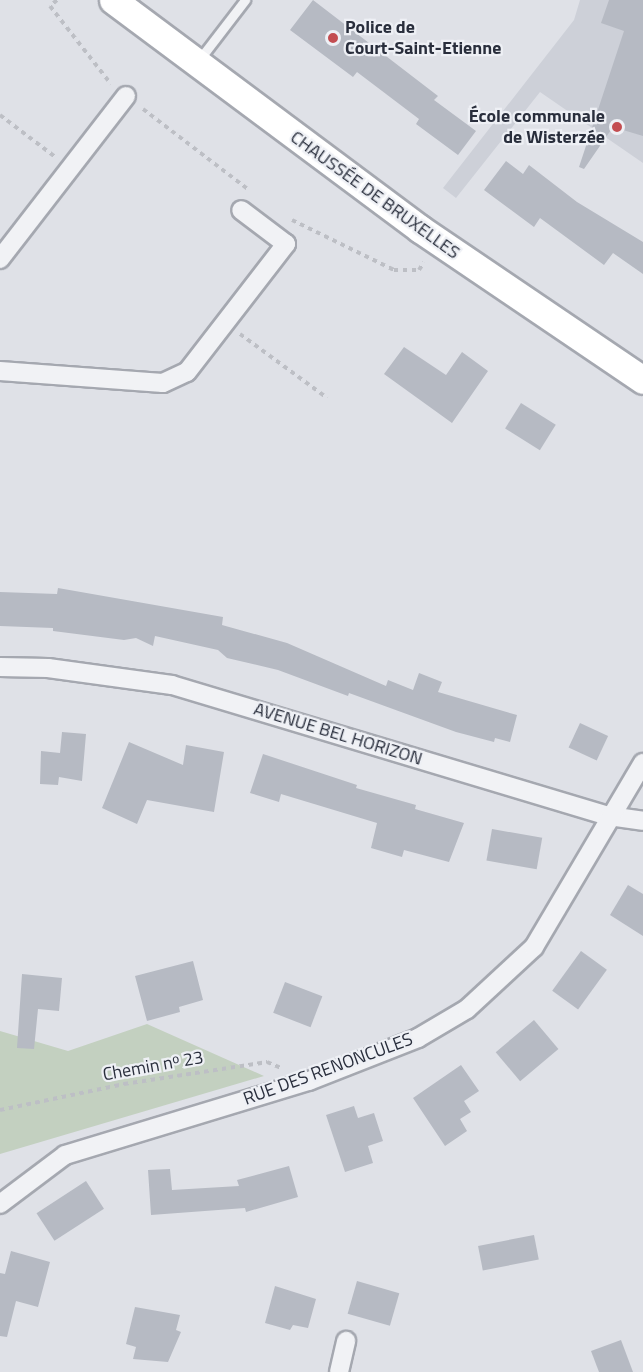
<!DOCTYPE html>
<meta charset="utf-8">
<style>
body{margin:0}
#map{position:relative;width:643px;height:1372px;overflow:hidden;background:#dfe1e7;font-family:"Titillium Web",sans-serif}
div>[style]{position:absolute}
.built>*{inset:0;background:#cdd0d8}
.green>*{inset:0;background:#c3d0c0}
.building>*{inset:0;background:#b6bac3;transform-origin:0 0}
.path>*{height:4px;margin-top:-2px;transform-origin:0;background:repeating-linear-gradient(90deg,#bdbfc5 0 4.5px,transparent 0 9px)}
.roads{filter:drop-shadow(2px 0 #a5a8b0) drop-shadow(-2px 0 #a5a8b0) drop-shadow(0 2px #a5a8b0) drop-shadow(0 -2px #a5a8b0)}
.lane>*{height:9px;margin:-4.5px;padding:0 4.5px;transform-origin:4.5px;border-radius:4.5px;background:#f1f2f5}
.street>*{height:18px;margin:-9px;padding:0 9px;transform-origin:9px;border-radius:9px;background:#f1f2f5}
.secondary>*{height:27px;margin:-13.5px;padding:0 13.5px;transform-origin:13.5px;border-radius:13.5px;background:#fff}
.dots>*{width:16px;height:16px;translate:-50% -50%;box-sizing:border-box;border:3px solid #eef0f5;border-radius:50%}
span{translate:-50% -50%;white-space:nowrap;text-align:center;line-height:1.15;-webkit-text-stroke:4.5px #eef0f5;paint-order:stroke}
.poi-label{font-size:18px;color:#292e3c;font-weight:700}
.left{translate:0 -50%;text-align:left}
.right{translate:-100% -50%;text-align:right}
.street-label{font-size:18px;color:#292e3c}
</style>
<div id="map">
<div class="built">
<i style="clip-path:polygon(580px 0,643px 0,643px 163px,540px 92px,456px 198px,443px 188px,574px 20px)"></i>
</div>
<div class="green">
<i style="clip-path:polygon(147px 1024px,264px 1076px,0 1154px,0 1031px,68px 1051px)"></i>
</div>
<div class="building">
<i style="clip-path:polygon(313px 0,438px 96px,434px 100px,476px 131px,458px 155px,416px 124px,419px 119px,357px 72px,353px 77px,290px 30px)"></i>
<i style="clip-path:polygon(609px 0,643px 0,643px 136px,613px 127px,584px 169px,579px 167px,624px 31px,601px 23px)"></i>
<i style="clip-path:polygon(506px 161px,523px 174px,529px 165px,577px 202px,643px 242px,643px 274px,613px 253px,604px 265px,540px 218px,534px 227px,484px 190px)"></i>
<i style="clip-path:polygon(404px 347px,446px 375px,462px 352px,488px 371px,452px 423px,384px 374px)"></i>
<i style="left:521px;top:403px;width:41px;height:30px;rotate:32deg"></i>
<i style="clip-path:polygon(58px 588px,223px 617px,222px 625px,287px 643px,386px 686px,388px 680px,413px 690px,419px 673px,442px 682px,438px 692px,517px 715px,510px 742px,495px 738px,494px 742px,456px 732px,349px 693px,348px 696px,278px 670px,227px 658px,218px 650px,155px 636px,153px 646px,136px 638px,124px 640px,53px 631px,53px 628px,0 626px,0 592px,57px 594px)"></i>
<i style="left:580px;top:723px;width:31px;height:27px;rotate:25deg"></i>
<i style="clip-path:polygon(62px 732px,86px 734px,82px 781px,59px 777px,58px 785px,40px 784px,41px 751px,60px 753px)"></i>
<i style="clip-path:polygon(129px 742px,183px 765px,186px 745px,224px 752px,214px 812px,147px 800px,137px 824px,102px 808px)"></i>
<i style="clip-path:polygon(263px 754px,357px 785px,356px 788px,416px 805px,415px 809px,464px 823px,449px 862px,404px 850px,402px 857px,371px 848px,377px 823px,281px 794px,279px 802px,250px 793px)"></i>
<i style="left:492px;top:829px;width:51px;height:32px;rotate:10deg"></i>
<i style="clip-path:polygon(628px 885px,643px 894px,643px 936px,610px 915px)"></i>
<i style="left:581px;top:951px;width:32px;height:49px;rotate:36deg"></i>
<i style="clip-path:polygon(193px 961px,203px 1000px,179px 1007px,180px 1012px,147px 1021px,135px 976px)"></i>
<i style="clip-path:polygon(22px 974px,62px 978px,59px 1011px,38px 1009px,34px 1049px,17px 1048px)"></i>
<i style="left:285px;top:982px;width:40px;height:33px;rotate:21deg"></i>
<i style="left:534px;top:1020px;width:38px;height:50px;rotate:50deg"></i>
<i style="clip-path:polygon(461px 1065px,479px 1091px,464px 1101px,471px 1112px,460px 1119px,467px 1131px,445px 1146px,413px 1098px)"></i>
<i style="clip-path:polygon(354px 1106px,358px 1118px,374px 1113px,383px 1141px,368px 1146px,373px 1163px,345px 1172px,326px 1115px)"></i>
<i style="clip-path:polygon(289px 1166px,298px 1197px,246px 1212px,245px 1208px,151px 1215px,148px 1170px,170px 1169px,172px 1190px,239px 1186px,237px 1180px)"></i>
<i style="left:86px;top:1181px;width:33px;height:59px;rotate:57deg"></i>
<i style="left:534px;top:1235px;width:25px;height:57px;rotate:79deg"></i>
<i style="clip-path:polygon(11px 1251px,50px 1262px,38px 1307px,16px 1301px,7px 1337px,0 1336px,0 1273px,5px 1274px)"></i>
<i style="left:357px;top:1281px;width:44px;height:34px;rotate:16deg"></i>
<i style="clip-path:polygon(275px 1286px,316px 1299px,308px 1328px,293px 1325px,290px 1330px,265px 1323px)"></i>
<i style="clip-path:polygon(135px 1307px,180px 1315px,176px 1330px,181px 1332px,168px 1362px,133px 1359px,136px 1347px,126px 1344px)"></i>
<i style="clip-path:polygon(621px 1340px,633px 1372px,599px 1372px,591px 1351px)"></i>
</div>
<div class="path">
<i style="left:57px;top:0;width:9px;rotate:139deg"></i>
<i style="left:50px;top:6px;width:99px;rotate:52deg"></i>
<i style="left:143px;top:109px;width:133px;rotate:37.4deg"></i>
<i style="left:0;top:115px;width:68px;rotate:37.2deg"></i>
<i style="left:292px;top:220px;width:114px;rotate:26.1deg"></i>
<i style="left:394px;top:270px;width:25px"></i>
<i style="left:419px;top:270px;width:9px;rotate:-58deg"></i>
<i style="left:240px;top:334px;width:108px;rotate:36.3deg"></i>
<i style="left:0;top:1110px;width:127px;rotate:-11.8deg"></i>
<i style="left:124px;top:1084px;width:145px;rotate:-8.7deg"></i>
<i style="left:267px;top:1062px;width:15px;rotate:23deg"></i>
</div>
<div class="roads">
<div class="lane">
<i style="left:199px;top:60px;width:76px;rotate:-52.5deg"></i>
</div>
<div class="street">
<i style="left:0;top:259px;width:206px;rotate:-52.3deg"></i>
<i style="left:0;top:371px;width:163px;rotate:4.2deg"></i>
<i style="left:163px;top:383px;width:26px;rotate:-25deg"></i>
<i style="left:187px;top:372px;width:162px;rotate:-52.3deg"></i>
<i style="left:286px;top:244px;width:56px;rotate:-142.9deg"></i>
<i style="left:0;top:667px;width:48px;rotate:1.2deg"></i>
<i style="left:48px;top:668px;width:125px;rotate:7.8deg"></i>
<i style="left:172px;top:685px;width:456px;rotate:16.7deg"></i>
<i style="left:609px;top:816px;width:34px;rotate:8deg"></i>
<i style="left:0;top:1204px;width:81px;rotate:-37deg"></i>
<i style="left:65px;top:1155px;width:255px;rotate:-16.9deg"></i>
<i style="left:309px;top:1081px;width:117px;rotate:-21.5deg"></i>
<i style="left:418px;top:1038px;width:57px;rotate:-30.6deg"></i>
<i style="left:467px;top:1009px;width:91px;rotate:-42.8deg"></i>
<i style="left:534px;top:947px;width:214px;rotate:-59.4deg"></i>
<i style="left:339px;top:1372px;width:32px;rotate:-77deg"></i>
</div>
<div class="secondary">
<i style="left:113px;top:0;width:383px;rotate:36.7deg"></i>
<i style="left:420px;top:229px;width:269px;rotate:34.1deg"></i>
</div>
</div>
<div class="dots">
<i style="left:333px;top:38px;background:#c34d51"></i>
<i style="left:617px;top:127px;background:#c34d51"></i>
</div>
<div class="poi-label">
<span class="left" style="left:345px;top:38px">Police de<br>Court-Saint-Etienne</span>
<span class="right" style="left:605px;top:127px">École communale<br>de Wisterzée</span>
</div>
<div class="street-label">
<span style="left:375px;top:195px;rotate:36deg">CHAUSSÉE DE BRUXELLES</span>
<span style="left:338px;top:734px;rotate:17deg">AVENUE BEL HORIZON</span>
<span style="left:153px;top:1066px;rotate:-10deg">Chemin nᵒ 23</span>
<span style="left:328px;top:1069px;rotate:-20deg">RUE DES RENONCULES</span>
</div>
</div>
